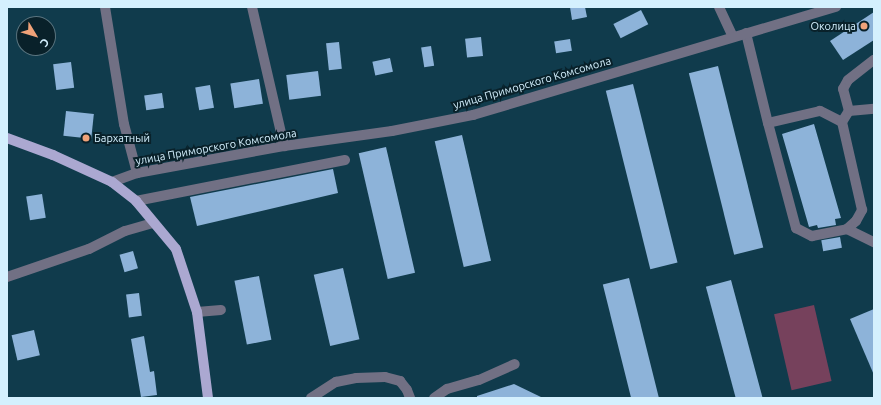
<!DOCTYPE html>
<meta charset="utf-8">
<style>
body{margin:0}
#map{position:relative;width:881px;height:405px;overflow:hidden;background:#103b4c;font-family:Ubuntu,sans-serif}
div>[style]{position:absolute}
.green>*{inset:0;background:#76415c;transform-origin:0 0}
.building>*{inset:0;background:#8db3d9;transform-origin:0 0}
.minor>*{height:10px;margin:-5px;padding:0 5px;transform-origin:5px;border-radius:5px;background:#717084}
.major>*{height:10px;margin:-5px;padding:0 5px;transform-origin:5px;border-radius:5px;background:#aba8d1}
.dots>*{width:11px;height:11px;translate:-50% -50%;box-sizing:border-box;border:2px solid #09212a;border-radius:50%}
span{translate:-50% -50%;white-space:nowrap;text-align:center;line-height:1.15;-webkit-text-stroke:4px #09212a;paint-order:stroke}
.poi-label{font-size:11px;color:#d4f0fe}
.right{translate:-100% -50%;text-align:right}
.left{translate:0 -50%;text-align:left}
.street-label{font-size:11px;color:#d4f0fe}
.frame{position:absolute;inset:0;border:8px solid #d4f0fe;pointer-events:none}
.north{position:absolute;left:16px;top:16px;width:40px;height:40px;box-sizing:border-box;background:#09212a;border:1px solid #5a747f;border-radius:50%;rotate:128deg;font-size:11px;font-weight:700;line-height:16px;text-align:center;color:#d4f0fe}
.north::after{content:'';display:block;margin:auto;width:14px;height:18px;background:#f0a279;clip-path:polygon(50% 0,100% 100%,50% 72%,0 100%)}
</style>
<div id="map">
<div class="green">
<i style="left:814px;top:305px;width:78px;height:41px;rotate:77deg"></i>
</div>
<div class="building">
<i style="clip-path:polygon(570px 7px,585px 7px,587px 17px,572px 20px)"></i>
<i style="left:641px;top:10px;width:16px;height:31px;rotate:63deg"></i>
<i style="clip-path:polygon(874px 12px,874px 40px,843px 60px,830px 41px)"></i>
<i style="left:481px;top:37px;width:19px;height:16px;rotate:84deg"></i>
<i style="left:570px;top:39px;width:12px;height:16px;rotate:81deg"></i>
<i style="left:339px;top:42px;width:27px;height:13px;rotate:84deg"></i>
<i style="left:431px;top:46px;width:20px;height:10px;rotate:81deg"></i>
<i style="left:390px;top:58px;width:14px;height:18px;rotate:78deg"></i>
<i style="left:71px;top:62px;width:26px;height:18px;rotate:83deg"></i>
<i style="left:718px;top:66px;width:187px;height:30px;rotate:76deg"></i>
<i style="left:318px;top:71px;width:25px;height:32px;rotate:83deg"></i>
<i style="left:259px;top:79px;width:25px;height:29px;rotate:81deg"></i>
<i style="left:633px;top:84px;width:184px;height:28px;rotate:76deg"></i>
<i style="left:210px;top:85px;width:23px;height:15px;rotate:80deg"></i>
<i style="left:162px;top:93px;width:15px;height:18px;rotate:82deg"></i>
<i style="left:66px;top:111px;width:28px;height:25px;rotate:6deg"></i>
<i style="clip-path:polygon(814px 124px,841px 218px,835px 219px,836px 225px,818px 228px,817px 225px,809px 227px,782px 134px)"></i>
<i style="left:462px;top:135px;width:129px;height:28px;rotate:77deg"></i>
<i style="left:386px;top:147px;width:129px;height:28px;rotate:77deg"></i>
<i style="clip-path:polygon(333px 169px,338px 193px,197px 226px,190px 197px)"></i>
<i style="left:42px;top:194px;width:24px;height:16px;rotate:81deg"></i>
<i style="left:840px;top:237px;width:11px;height:19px;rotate:80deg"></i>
<i style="left:133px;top:251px;width:18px;height:14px;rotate:74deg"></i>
<i style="left:343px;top:268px;width:73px;height:30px;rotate:77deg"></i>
<i style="left:259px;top:276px;width:65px;height:25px;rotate:79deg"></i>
<i style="left:629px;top:278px;width:124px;height:27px;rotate:76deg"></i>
<i style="left:731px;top:280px;width:122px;height:26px;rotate:75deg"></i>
<i style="left:139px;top:293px;width:23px;height:13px;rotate:83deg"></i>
<i style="clip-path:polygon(874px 309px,874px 375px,850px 319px)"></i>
<i style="left:34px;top:330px;width:26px;height:23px;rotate:77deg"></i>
<i style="clip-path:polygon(144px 336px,150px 372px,154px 371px,157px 395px,141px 397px,131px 339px)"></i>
<i style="clip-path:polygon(514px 384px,543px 398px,477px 398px,477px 396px)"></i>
</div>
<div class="minor">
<i style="left:105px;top:7px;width:119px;rotate:80.8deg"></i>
<i style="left:124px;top:124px;width:51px;rotate:75.1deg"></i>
<i style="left:252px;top:7px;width:143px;rotate:77deg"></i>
<i style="left:719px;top:7px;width:33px;rotate:65deg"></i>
<i style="left:746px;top:33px;width:93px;rotate:76.3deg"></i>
<i style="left:768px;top:123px;width:109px;rotate:75.1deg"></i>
<i style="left:796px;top:228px;width:18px;rotate:27deg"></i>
<i style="left:812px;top:236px;width:36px;rotate:-11deg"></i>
<i style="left:847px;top:229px;width:12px;rotate:-42deg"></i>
<i style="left:856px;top:221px;width:13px;rotate:-61deg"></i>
<i style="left:862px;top:210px;width:90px;rotate:-102.8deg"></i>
<i style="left:842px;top:122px;width:25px;rotate:-153deg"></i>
<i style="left:820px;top:111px;width:53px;rotate:167deg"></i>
<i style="left:849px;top:111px;width:25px;rotate:-5deg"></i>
<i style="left:842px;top:122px;width:13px;rotate:-58deg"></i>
<i style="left:849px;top:111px;width:23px;rotate:-105deg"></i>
<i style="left:843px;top:89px;width:10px;rotate:-61deg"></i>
<i style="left:848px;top:80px;width:33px;rotate:-38deg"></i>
<i style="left:112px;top:182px;width:27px;rotate:-20deg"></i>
<i style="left:137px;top:173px;width:149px;rotate:-10.4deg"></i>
<i style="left:284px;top:146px;width:109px;rotate:-7.9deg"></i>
<i style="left:392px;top:131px;width:83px;rotate:-11.2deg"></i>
<i style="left:473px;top:115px;width:379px;rotate:-16.6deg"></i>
<i style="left:136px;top:201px;width:213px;rotate:-11.1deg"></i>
<i style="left:847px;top:229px;width:30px;rotate:26deg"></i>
<i style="left:7px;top:277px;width:87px;rotate:-18.9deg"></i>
<i style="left:89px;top:249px;width:40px;rotate:-26.6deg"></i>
<i style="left:125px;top:231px;width:29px;rotate:-16deg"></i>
<i style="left:197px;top:312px;width:24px;rotate:-5deg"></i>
<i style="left:311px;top:398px;width:30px;rotate:-33deg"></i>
<i style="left:336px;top:382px;width:20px;rotate:-11deg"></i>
<i style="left:356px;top:378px;width:29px;rotate:-2deg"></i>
<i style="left:385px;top:377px;width:16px;rotate:15deg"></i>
<i style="left:400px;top:381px;width:11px;rotate:52deg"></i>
<i style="left:407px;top:390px;width:9px;rotate:69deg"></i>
<i style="left:434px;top:398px;width:16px;rotate:-35deg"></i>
<i style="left:447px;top:389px;width:33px;rotate:-16deg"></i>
<i style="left:479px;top:380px;width:39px;rotate:-24deg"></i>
</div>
<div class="major">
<i style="left:7px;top:138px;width:49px;rotate:20.3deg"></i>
<i style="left:53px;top:155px;width:65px;rotate:24.6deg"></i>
<i style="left:112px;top:182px;width:31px;rotate:38deg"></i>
<i style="left:136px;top:201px;width:62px;rotate:50.2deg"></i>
<i style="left:176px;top:249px;width:66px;rotate:71.6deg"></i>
<i style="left:197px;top:312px;width:87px;rotate:82.7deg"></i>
</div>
<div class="dots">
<i style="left:864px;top:26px;background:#f0a279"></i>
<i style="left:86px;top:138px;background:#f0a279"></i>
</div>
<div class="poi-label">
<span class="right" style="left:856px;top:26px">Околица</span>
<span class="left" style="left:94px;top:138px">Бархатный</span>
</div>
<div class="street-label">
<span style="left:532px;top:83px;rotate:-16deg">улица Приморского Комсомола</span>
<span style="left:216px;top:147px;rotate:-10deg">улица Приморского Комсомола</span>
</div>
<div class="frame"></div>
<div class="north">С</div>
</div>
